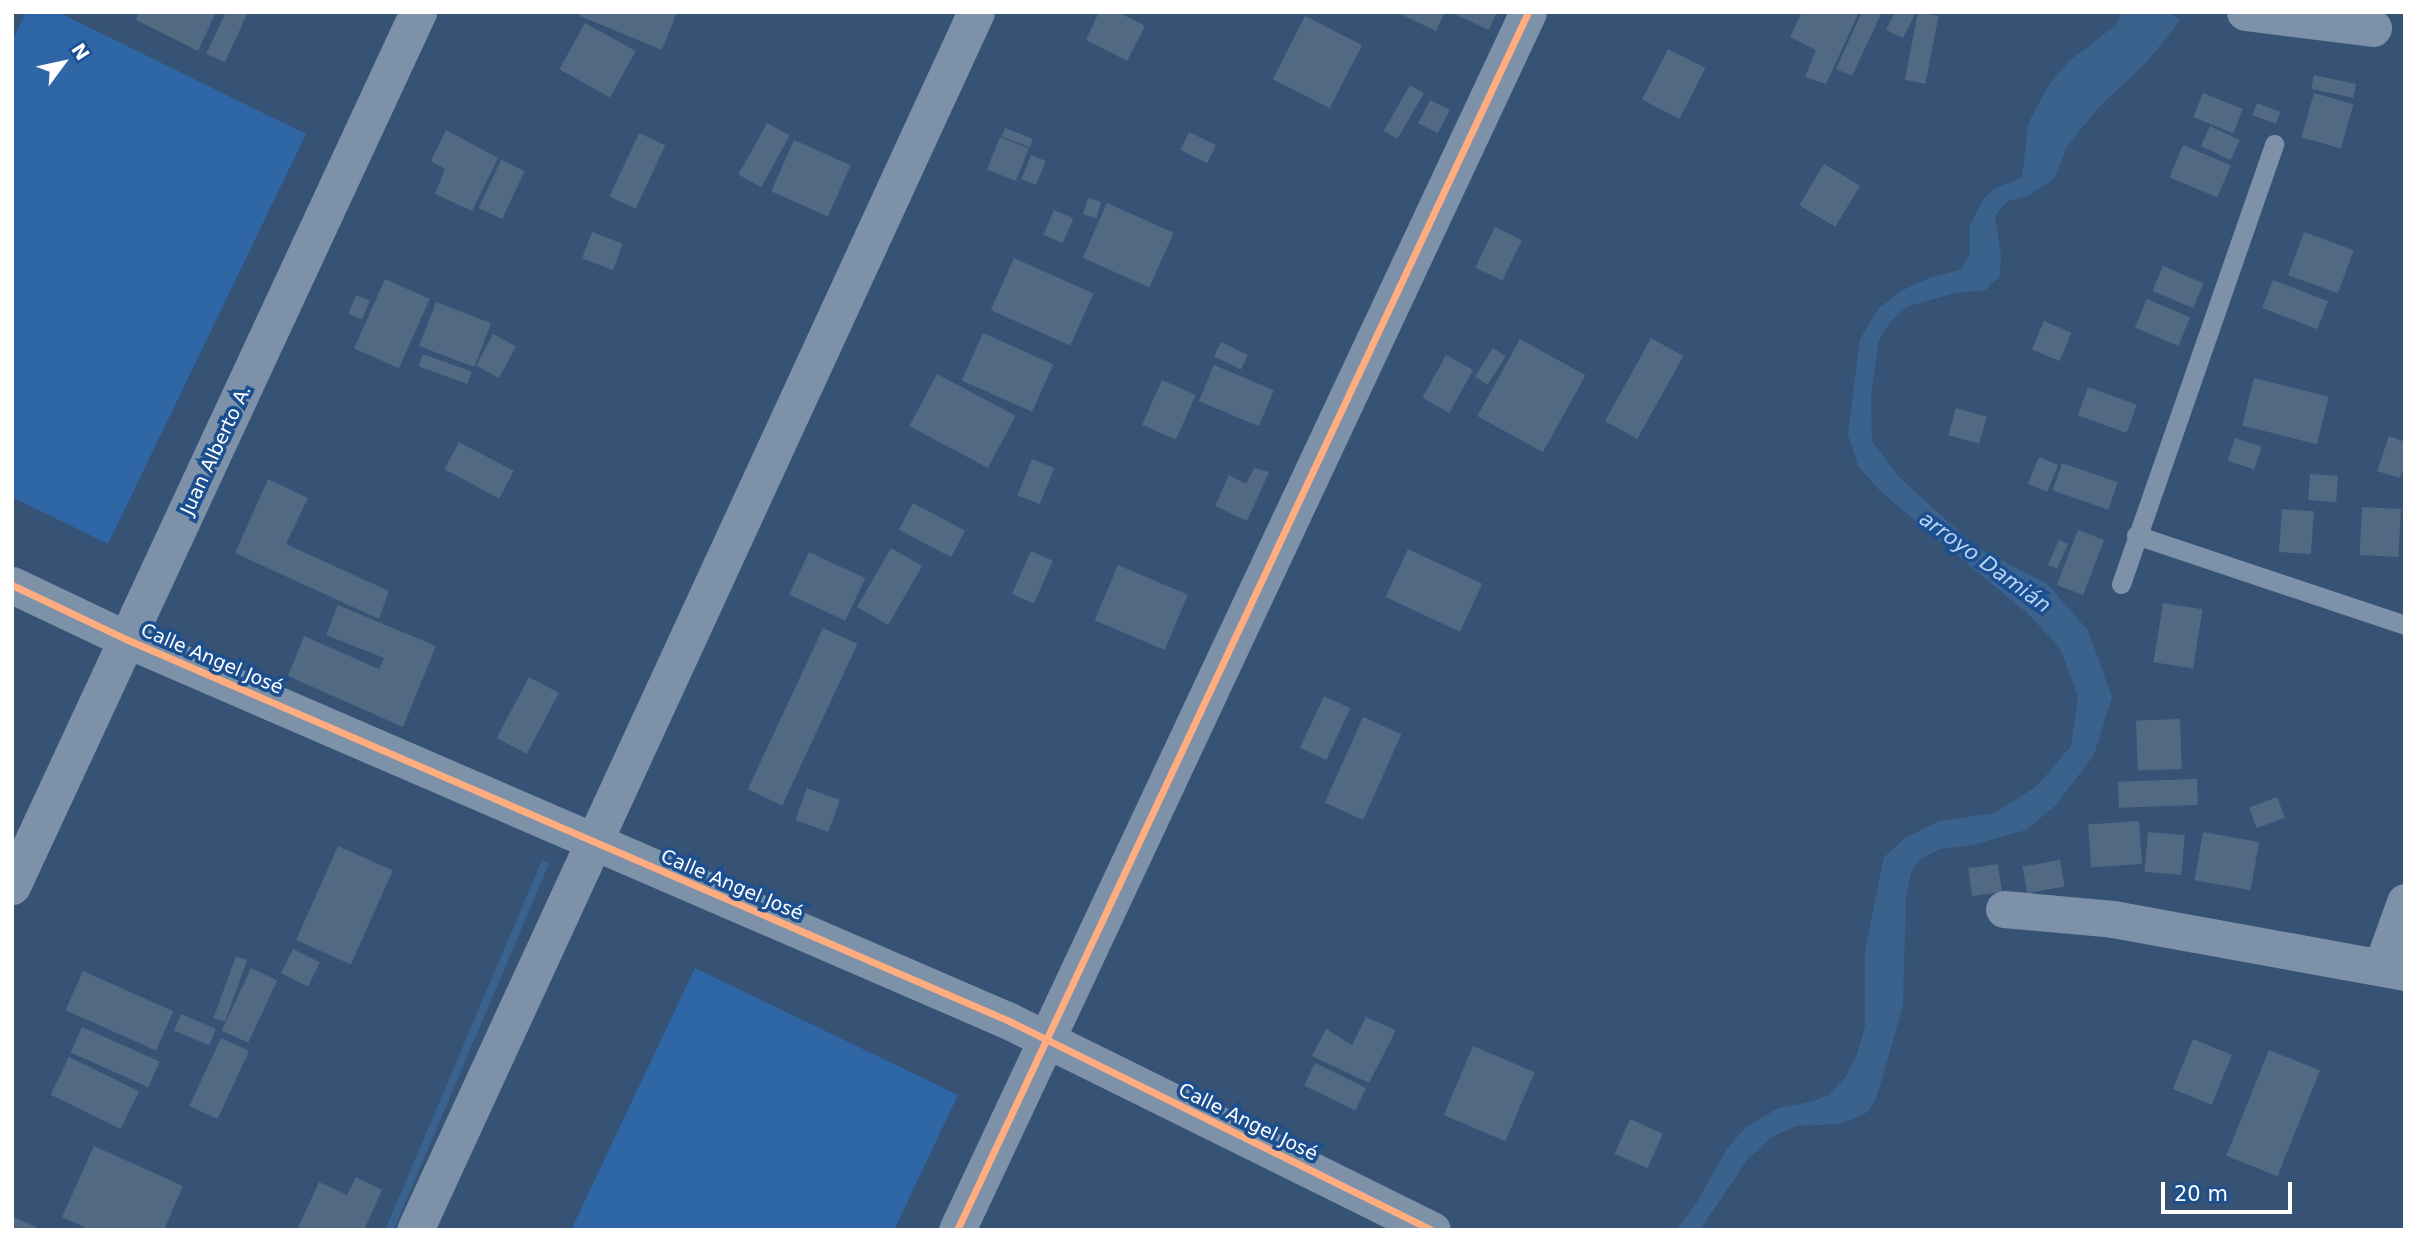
<!DOCTYPE html>
<meta charset="utf-8">
<style>
body{margin:0}
#map{position:relative;width:2417px;height:1242px;overflow:hidden;background:#365274;font-family:"DejaVu Sans",sans-serif}
div>[style]{position:absolute}
.green>*{inset:0;background:#2f66a5}
.water>*{inset:0;background:#3b618d;transform-origin:0 0}
.building>*{inset:0;background:#526984;transform-origin:0 0}
.lane>*{height:19px;margin:-9.5px;padding:0 9.5px;transform-origin:9.5px;border-radius:9.5px;background:#7d92a8}
.street>*{height:37px;margin:-18.5px;padding:0 18.5px;transform-origin:18.5px;border-radius:18.5px;background:#7d92a8}
.cycleway>*{height:7px;margin:-3.5px;padding:0 3.5px;transform-origin:3.5px;border-radius:3.5px;background:#ffac80}
span{translate:-50% -50%;white-space:nowrap;text-align:center;line-height:1.15;-webkit-text-stroke:7px #1b4f8f;paint-order:stroke}
.street-label{font-size:19px;color:#fff}
.water-label{font-size:21px;color:#b5d3f5;font-style:italic}
.frame{position:absolute;inset:0;border:14px solid #fff;pointer-events:none}
.north{position:absolute;left:28px;top:28px;width:70px;height:70px;-webkit-text-stroke:5px #1b4f8f;paint-order:stroke;rotate:57deg;font-size:19px;font-weight:700;line-height:28px;text-align:center;color:#fff}
.north::after{content:'';display:block;margin:auto;width:24px;height:32px;background:#fff;clip-path:polygon(50% 0,100% 100%,50% 72%,0 100%)}
.scale{position:absolute;left:2161px;top:1182px;width:131px;height:32px;box-sizing:border-box;border:4px solid #fff;border-top:0;padding-left:9px;font-size:21px;line-height:24px;white-space:nowrap;color:#fff;-webkit-text-stroke:5px #1b4f8f;paint-order:stroke}
</style>
<div id="map">
<div class="green">
<i style="clip-path:polygon(26px 12px,58px 12px,306px 134px,108px 544px,12px 497px,12px 41px)"></i>
<i style="clip-path:polygon(695px 968px,958px 1095px,894px 1230px,571px 1230px)"></i>
</div>
<div class="water">
<i style="clip-path:polygon(2122px 12px,2169px 12px,2180px 20px,2147px 62px,2099px 107px,2066px 148px,2055px 178px,2028px 196px,2008px 201px,1995px 216px,2001px 255px,2000px 276px,1985px 290px,1956px 293px,1908px 306px,1890px 322px,1879px 340px,1871px 394px,1872px 441px,1901px 479px,1976px 547px,2047px 584px,2088px 630px,2112px 697px,2094px 755px,2056px 805px,2026px 830px,1973px 845px,1940px 849px,1919px 860px,1911px 873px,1906px 896px,1903px 1006px,1876px 1099px,1866px 1113px,1840px 1124px,1796px 1126px,1772px 1137px,1747px 1160px,1700px 1230px,1676px 1230px,1697px 1202px,1726px 1150px,1746px 1127px,1778px 1108px,1811px 1102px,1829px 1095px,1846px 1076px,1857px 1054px,1865px 1026px,1865px 950px,1884px 857px,1906px 837px,1940px 821px,1994px 813px,2037px 786px,2071px 746px,2078px 697px,2060px 648px,2027px 613px,1881px 492px,1858px 466px,1848px 434px,1860px 339px,1879px 308px,1901px 291px,1931px 277px,1960px 270px,1970px 254px,1969px 227px,1984px 198px,1996px 188px,2022px 178px,2028px 124px,2048px 86px,2069px 61px,2116px 25px)"></i>
<i style="left:542px;top:860px;width:8px;height:407px;rotate:23deg"></i>
</div>
<div class="building">
<i style="clip-path:polygon(139px 12px,216px 12px,198px 51px,136px 20px)"></i>
<i style="clip-path:polygon(226px 12px,248px 12px,225px 62px,206px 54px)"></i>
<i style="clip-path:polygon(581px 12px,677px 12px,662px 50px,580px 16px)"></i>
<i style="clip-path:polygon(1099px 12px,1118px 12px,1145px 26px,1127px 61px,1086px 40px)"></i>
<i style="clip-path:polygon(1396px 12px,1445px 12px,1436px 31px)"></i>
<i style="clip-path:polygon(1450px 12px,1497px 12px,1489px 30px)"></i>
<i style="clip-path:polygon(1802px 12px,1859px 12px,1826px 84px,1805px 77px,1816px 50px,1790px 37px)"></i>
<i style="clip-path:polygon(1862px 12px,1882px 12px,1852px 76px,1836px 69px)"></i>
<i style="clip-path:polygon(1895px 12px,1916px 12px,1903px 38px,1886px 30px)"></i>
<i style="left:1918px;top:12px;width:21px;height:69px;rotate:11deg"></i>
<i style="left:1305px;top:16px;width:64px;height:71px;rotate:27deg"></i>
<i style="left:585px;top:23px;width:58px;height:53px;rotate:29deg"></i>
<i style="left:1668px;top:49px;width:42px;height:57px;rotate:27deg"></i>
<i style="left:2314px;top:75px;width:43px;height:14px;rotate:12deg"></i>
<i style="left:1410px;top:85px;width:16px;height:53px;rotate:30deg"></i>
<i style="left:2203px;top:93px;width:43px;height:26px;rotate:22deg"></i>
<i style="left:2314px;top:93px;width:41px;height:46px;rotate:16deg"></i>
<i style="left:1430px;top:100px;width:22px;height:26px;rotate:27deg"></i>
<i style="left:2257px;top:103px;width:25px;height:13px;rotate:21deg"></i>
<i style="left:767px;top:123px;width:26px;height:59px;rotate:29deg"></i>
<i style="left:2210px;top:126px;width:33px;height:22px;rotate:25deg"></i>
<i style="left:1005px;top:128px;width:30px;height:9px;rotate:21deg"></i>
<i style="clip-path:polygon(446px 130px,498px 158px,472px 211px,435px 194px,445px 169px,431px 161px)"></i>
<i style="left:1189px;top:132px;width:30px;height:20px;rotate:26deg"></i>
<i style="left:639px;top:133px;width:29px;height:70px;rotate:25deg"></i>
<i style="left:1000px;top:137px;width:31px;height:35px;rotate:22deg"></i>
<i style="left:794px;top:140px;width:62px;height:56px;rotate:24deg"></i>
<i style="left:2183px;top:145px;width:52px;height:35px;rotate:23deg"></i>
<i style="left:1031px;top:155px;width:16px;height:26px;rotate:22deg"></i>
<i style="left:501px;top:160px;width:26px;height:53px;rotate:25deg"></i>
<i style="left:1824px;top:164px;width:42px;height:48px;rotate:31deg"></i>
<i style="left:1088px;top:198px;width:14px;height:17px;rotate:17deg"></i>
<i style="left:1107px;top:203px;width:73px;height:60px;rotate:24deg"></i>
<i style="left:1054px;top:210px;width:21px;height:27px;rotate:23deg"></i>
<i style="left:1495px;top:227px;width:30px;height:45px;rotate:26deg"></i>
<i style="left:592px;top:232px;width:33px;height:28px;rotate:21deg"></i>
<i style="left:2304px;top:232px;width:53px;height:46px;rotate:20deg"></i>
<i style="left:1014px;top:258px;width:87px;height:57px;rotate:24deg"></i>
<i style="left:2163px;top:266px;width:44px;height:27px;rotate:23deg"></i>
<i style="left:385px;top:279px;width:49px;height:76px;rotate:24deg"></i>
<i style="left:2273px;top:280px;width:59px;height:30px;rotate:21deg"></i>
<i style="left:356px;top:295px;width:15px;height:20px;rotate:23deg"></i>
<i style="left:2147px;top:299px;width:47px;height:31px;rotate:23deg"></i>
<i style="left:436px;top:302px;width:59px;height:47px;rotate:21deg"></i>
<i style="left:2044px;top:321px;width:30px;height:31px;rotate:23deg"></i>
<i style="left:983px;top:333px;width:77px;height:52px;rotate:24deg"></i>
<i style="left:493px;top:334px;width:26px;height:36px;rotate:28deg"></i>
<i style="left:1651px;top:338px;width:37px;height:95px;rotate:29deg"></i>
<i style="left:1520px;top:339px;width:75px;height:88px;rotate:29deg"></i>
<i style="left:1221px;top:342px;width:30px;height:16px;rotate:26deg"></i>
<i style="left:1493px;top:348px;width:15px;height:34px;rotate:32deg"></i>
<i style="left:423px;top:354px;width:52px;height:13px;rotate:20deg"></i>
<i style="left:1446px;top:355px;width:31px;height:49px;rotate:29deg"></i>
<i style="left:1214px;top:365px;width:65px;height:39px;rotate:23deg"></i>
<i style="left:937px;top:374px;width:89px;height:59px;rotate:28deg"></i>
<i style="left:2254px;top:378px;width:77px;height:49px;rotate:14deg"></i>
<i style="left:1162px;top:380px;width:37px;height:49px;rotate:24deg"></i>
<i style="left:2088px;top:387px;width:52px;height:30px;rotate:20deg"></i>
<i style="left:1956px;top:408px;width:32px;height:28px;rotate:16deg"></i>
<i style="clip-path:polygon(2389px 436px,2405px 442px,2405px 464px,2400px 478px,2377px 471px)"></i>
<i style="left:2235px;top:438px;width:28px;height:24px;rotate:18deg"></i>
<i style="left:459px;top:442px;width:62px;height:31px;rotate:28deg"></i>
<i style="left:2039px;top:457px;width:21px;height:29px;rotate:23deg"></i>
<i style="left:1032px;top:459px;width:24px;height:39px;rotate:22deg"></i>
<i style="left:2062px;top:463px;width:59px;height:29px;rotate:19deg"></i>
<i style="clip-path:polygon(1254px 468px,1269px 472px,1247px 521px,1215px 506px,1229px 475px,1246px 484px)"></i>
<i style="left:2310px;top:474px;width:28px;height:26px;rotate:4deg"></i>
<i style="clip-path:polygon(268px 479px,308px 498px,286px 544px,389px 591px,379px 619px,235px 553px)"></i>
<i style="left:913px;top:503px;width:59px;height:30px;rotate:28deg"></i>
<i style="left:2362px;top:507px;width:39px;height:48px;rotate:3deg"></i>
<i style="left:2282px;top:509px;width:32px;height:43px;rotate:4deg"></i>
<i style="left:2078px;top:530px;width:28px;height:59px;rotate:21deg"></i>
<i style="left:2059px;top:540px;width:10px;height:27px;rotate:24deg"></i>
<i style="left:891px;top:548px;width:36px;height:68px;rotate:30deg"></i>
<i style="left:1408px;top:549px;width:82px;height:53px;rotate:25deg"></i>
<i style="left:1031px;top:551px;width:24px;height:47px;rotate:24deg"></i>
<i style="left:809px;top:552px;width:62px;height:47px;rotate:25deg"></i>
<i style="left:1118px;top:565px;width:76px;height:60px;rotate:23deg"></i>
<i style="left:2163px;top:603px;width:40px;height:60px;rotate:9deg"></i>
<i style="clip-path:polygon(338px 605px,436px 646px,403px 727px,288px 676px,304px 636px,379px 669px,384px 658px,326px 635px)"></i>
<i style="left:823px;top:628px;width:38px;height:178px;rotate:25deg"></i>
<i style="left:529px;top:677px;width:34px;height:69px;rotate:28deg"></i>
<i style="left:1324px;top:696px;width:29px;height:57px;rotate:25deg"></i>
<i style="left:1363px;top:717px;width:42px;height:94px;rotate:24deg"></i>
<i style="left:2180px;top:719px;width:50px;height:44px;rotate:88deg"></i>
<i style="left:2197px;top:779px;width:26px;height:79px;rotate:88deg"></i>
<i style="left:807px;top:788px;width:35px;height:34px;rotate:20deg"></i>
<i style="left:2277px;top:797px;width:22px;height:30px;rotate:69deg"></i>
<i style="left:2139px;top:821px;width:43px;height:51px;rotate:86deg"></i>
<i style="left:2148px;top:832px;width:37px;height:40px;rotate:5deg"></i>
<i style="left:2203px;top:832px;width:57px;height:49px;rotate:10deg"></i>
<i style="left:338px;top:846px;width:60px;height:103px;rotate:24deg"></i>
<i style="left:2060px;top:860px;width:27px;height:38px;rotate:80deg"></i>
<i style="left:1998px;top:864px;width:28px;height:30px;rotate:82deg"></i>
<i style="left:293px;top:949px;width:30px;height:27px;rotate:26deg"></i>
<i style="left:236px;top:956px;width:12px;height:66px;rotate:20deg"></i>
<i style="left:251px;top:968px;width:29px;height:69px;rotate:25deg"></i>
<i style="left:83px;top:971px;width:99px;height:43px;rotate:24deg"></i>
<i style="left:181px;top:1014px;width:38px;height:18px;rotate:23deg"></i>
<i style="clip-path:polygon(1366px 1017px,1396px 1030px,1369px 1083px,1312px 1056px,1326px 1029px,1352px 1045px)"></i>
<i style="left:82px;top:1027px;width:85px;height:28px;rotate:24deg"></i>
<i style="left:221px;top:1038px;width:31px;height:75px;rotate:25deg"></i>
<i style="left:2193px;top:1039px;width:42px;height:54px;rotate:22deg"></i>
<i style="left:1473px;top:1046px;width:67px;height:75px;rotate:23deg"></i>
<i style="left:2269px;top:1050px;width:55px;height:114px;rotate:22deg"></i>
<i style="left:69px;top:1057px;width:78px;height:42px;rotate:26deg"></i>
<i style="left:1315px;top:1063px;width:57px;height:25px;rotate:26deg"></i>
<i style="left:1630px;top:1119px;width:36px;height:38px;rotate:24deg"></i>
<i style="clip-path:polygon(94px 1146px,183px 1186px,164px 1230px,91px 1230px,62px 1217px)"></i>
<i style="clip-path:polygon(356px 1177px,382px 1190px,364px 1230px,297px 1230px,319px 1182px,347px 1195px)"></i>
<i style="clip-path:polygon(12px 1216px,42px 1230px,12px 1230px)"></i>
</div>
<div class="lane">
<i style="left:2136px;top:535px;width:284px;rotate:18.5deg"></i>
<i style="left:2121px;top:584px;width:466px;rotate:-70.8deg"></i>
</div>
<div class="street">
<i style="left:2245px;top:12px;width:129px;rotate:7.1deg"></i>
<i style="left:12px;top:585px;width:128px;rotate:25.4deg"></i>
<i style="left:128px;top:640px;width:958px;rotate:23.38deg"></i>
<i style="left:1007px;top:1020px;width:474px;rotate:26.3deg"></i>
<i style="left:12px;top:886px;width:964px;rotate:-65.08deg"></i>
<i style="left:2004px;top:909px;width:109px;rotate:5.2deg"></i>
<i style="left:2113px;top:919px;width:297px;rotate:10.3deg"></i>
<i style="left:2382px;top:966px;width:68px;rotate:-70.2deg"></i>
<i style="left:415px;top:1230px;width:1341px;rotate:-65.27deg"></i>
<i style="left:957px;top:1230px;width:1345px;rotate:-64.88deg"></i>
</div>
<div class="cycleway">
<i style="left:12px;top:585px;width:128px;rotate:25.4deg"></i>
<i style="left:128px;top:640px;width:958px;rotate:23.38deg"></i>
<i style="left:1007px;top:1020px;width:474px;rotate:26.3deg"></i>
<i style="left:957px;top:1230px;width:1345px;rotate:-64.88deg"></i>
</div>
<div class="street-label">
<span style="left:216px;top:450px;rotate:-65deg">Juan Alberto A.</span>
<span style="left:212px;top:659px;rotate:23deg">Calle Angel José</span>
<span style="left:732px;top:885px;rotate:23deg">Calle Angel José</span>
<span style="left:1248px;top:1122px;rotate:26deg">Calle Angel José</span>
</div>
<div class="water-label">
<span style="left:1985px;top:562px;rotate:36deg">arroyo Damián</span>
</div>
<div class="frame"></div>
<div class="north">N</div>
<div class="scale">20 m</div>
</div>
